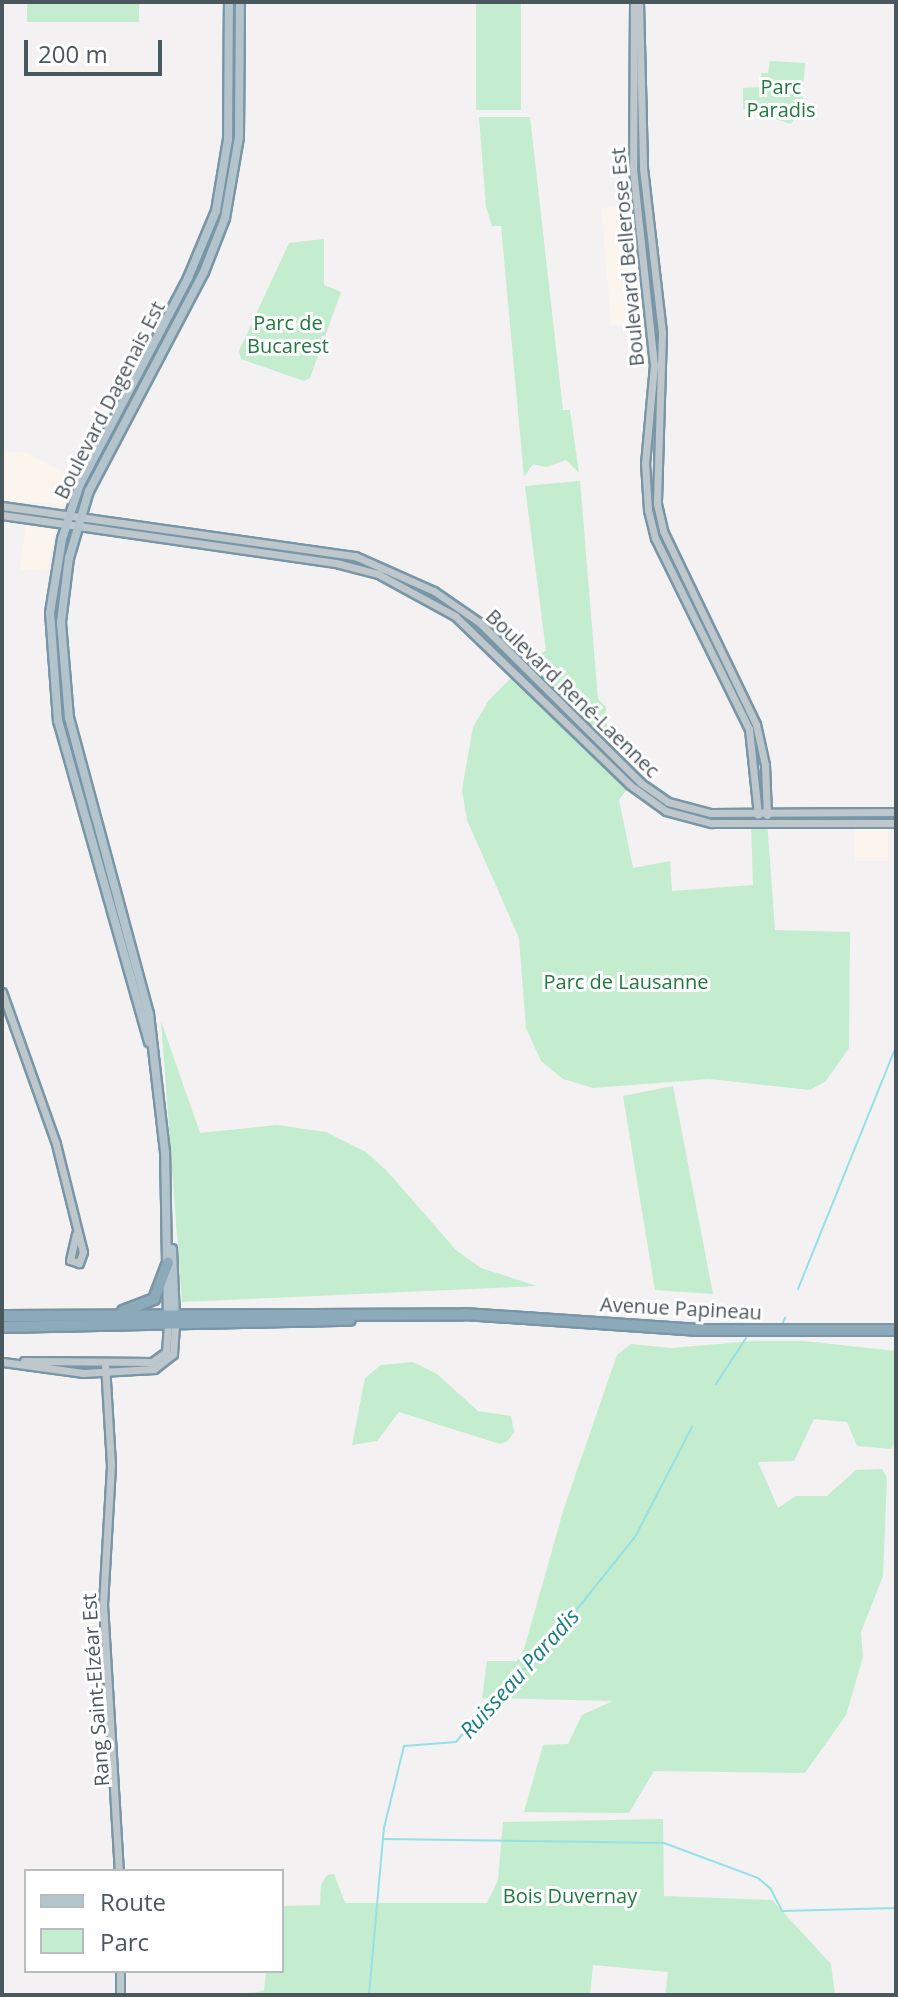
<!DOCTYPE html>
<meta charset="utf-8">
<style>
body{margin:0}
#map{position:relative;width:898px;height:1997px;overflow:hidden;background:#f3f1f2;font-family:"Open Sans",sans-serif}
div>[style]{position:absolute}
.commercial>*{inset:0;background:#fbf5ed;transform-origin:0 0}
.green>*{inset:0;background:#c4ecce;transform-origin:0 0}
.stream>*{height:2px;margin:-1px;padding:0 1px;transform-origin:1px;border-radius:1px;background:#95e0e5}
.roads{filter:drop-shadow(2px 0 #7996a7) drop-shadow(-2px 0 #7996a7) drop-shadow(0 2px #7996a7) drop-shadow(0 -2px #7996a7)}
.minor>*{height:7px;margin:-3.5px;padding:0 3.5px;transform-origin:3.5px;border-radius:3.5px;background:#bec7cc}
.major>*{height:8px;margin:-4px;padding:0 4px;transform-origin:4px;border-radius:4px;background:#b3c4cd}
.highway>*{height:10px;margin:-5px;padding:0 5px;transform-origin:5px;border-radius:5px;background:#8daabb}
span{translate:-50% -50%;white-space:nowrap;text-align:center;line-height:1.15;-webkit-text-stroke:6px #fff;paint-order:stroke}
.park-label{font-size:20px;color:#20793f}
.street-label{font-size:20px;color:#4a575d}
.water-label{font-size:22px;color:#177e84;font-style:italic}
.frame{position:absolute;inset:0;border:4px solid #4a575d;pointer-events:none}
.legend{position:absolute;left:24px;top:1869px;width:260px;height:104px;box-sizing:border-box;background:#fff;border:2px solid #b7bcbe;margin:0;padding:10px 14px;list-style:none;font-size:24px;color:#4a575d}
.legend li{display:flex;align-items:center;gap:16px;height:40px}
.legend b{width:40px;border:2px solid #b7bcbe}
.scale{position:absolute;left:24px;top:40px;width:138px;height:36px;box-sizing:border-box;border:4px solid #4a575d;border-top:0;padding-left:10px;font-size:24px;line-height:28px;white-space:nowrap;color:#4a575d;-webkit-text-stroke:6px #fff;paint-order:stroke}
</style>
<div id="map">
<div class="commercial">
<i style="left:635px;top:205px;width:118px;height:34px;rotate:85deg"></i>
<i style="clip-path:polygon(2px 451px,27px 453px,74px 478px,63px 504px,2px 501px)"></i>
<i style="clip-path:polygon(26px 521px,55px 529px,47px 571px,20px 569px)"></i>
<i style="left:855px;top:823px;width:33px;height:38px"></i>
</div>
<div class="green">
<i style="left:27px;top:2px;width:112px;height:20px"></i>
<i style="left:476px;top:2px;width:45px;height:108px"></i>
<i style="clip-path:polygon(770px 61px,805px 63px,802px 107px,791px 124px,743px 109px,743px 88px,762px 87px,761px 73px,768px 73px)"></i>
<i style="clip-path:polygon(479px 117px,530px 117px,563px 410px,570px 410px,579px 473px,566px 460px,546px 467px,533px 464px,524px 477px,501px 226px,492px 226px,486px 207px)"></i>
<i style="clip-path:polygon(324px 239px,324px 285px,341px 292px,310px 378px,304px 381px,241px 359px,239px 351px,289px 243px)"></i>
<i style="clip-path:polygon(580px 481px,598px 699px,606px 707px,608px 745px,523px 659px,546px 651px,525px 486px)"></i>
<i style="clip-path:polygon(512px 677px,630px 785px,619px 800px,633px 868px,670px 861px,672px 891px,753px 885px,751px 822px,767px 821px,775px 930px,850px 932px,849px 1048px,826px 1081px,810px 1090px,709px 1079px,593px 1088px,563px 1079px,541px 1061px,526px 1028px,519px 938px,467px 820px,462px 790px,473px 727px,489px 700px)"></i>
<i style="clip-path:polygon(161px 1021px,200px 1133px,277px 1125px,326px 1132px,366px 1152px,387px 1171px,456px 1250px,481px 1268px,537px 1286px,182px 1302px)"></i>
<i style="clip-path:polygon(673px 1086px,713px 1294px,655px 1290px,623px 1096px)"></i>
<i style="clip-path:polygon(754px 1341px,804px 1341px,896px 1351px,896px 1439px,891px 1449px,857px 1446px,847px 1422px,814px 1419px,794px 1461px,758px 1462px,778px 1508px,796px 1496px,827px 1496px,856px 1470px,882px 1469px,887px 1478px,883px 1576px,861px 1632px,863px 1657px,846px 1715px,805px 1773px,654px 1771px,629px 1813px,524px 1812px,543px 1745px,568px 1744px,582px 1715px,613px 1701px,482px 1698px,487px 1661px,517px 1661px,524px 1649px,564px 1508px,617px 1355px,631px 1344px,671px 1348px)"></i>
<i style="clip-path:polygon(413px 1362px,437px 1374px,478px 1411px,511px 1416px,514px 1432px,508px 1441px,500px 1444px,399px 1412px,377px 1441px,352px 1445px,365px 1378px,381px 1365px)"></i>
<i style="clip-path:polygon(663px 1819px,664px 1896px,772px 1900px,831px 1964px,835px 1995px,665px 1995px,668px 1972px,593px 1965px,590px 1995px,219px 1995px,258px 1992px,264px 1990px,266px 1971px,282px 1971px,282px 1906px,320px 1905px,321px 1885px,327px 1875px,334px 1874px,345px 1903px,487px 1903px,498px 1880px,503px 1822px)"></i>
</div>
<div class="stream">
<i style="left:798px;top:1289px;width:261px;rotate:-68deg"></i>
<i style="left:767px;top:1325px;width:15px"></i>
<i style="left:782px;top:1325px;width:8px;rotate:-67deg"></i>
<i style="left:716px;top:1384px;width:55px;rotate:-56.9deg"></i>
<i style="left:383px;top:1839px;width:281px;rotate:0.8deg"></i>
<i style="left:664px;top:1843px;width:100px;rotate:20.4deg"></i>
<i style="left:758px;top:1878px;width:16px;rotate:40deg"></i>
<i style="left:770px;top:1888px;width:26px;rotate:62deg"></i>
<i style="left:782px;top:1911px;width:114px;rotate:-1.5deg"></i>
<i style="left:369px;top:1995px;width:168px;rotate:-84.9deg"></i>
<i style="left:384px;top:1828px;width:84px;rotate:-76.3deg"></i>
<i style="left:404px;top:1746px;width:52px;rotate:-4.4deg"></i>
<i style="left:456px;top:1742px;width:84px;rotate:-49.8deg"></i>
<i style="left:510px;top:1678px;width:28px;rotate:-32deg"></i>
<i style="left:534px;top:1663px;width:161px;rotate:-51.3deg"></i>
<i style="left:635px;top:1537px;width:124px;rotate:-62.6deg"></i>
</div>
<div class="roads">
<div class="minor">
<i style="left:634px;top:2px;width:167px;rotate:90.3deg"></i>
<i style="left:633px;top:169px;width:197px;rotate:83.9deg"></i>
<i style="left:654px;top:365px;width:98px;rotate:95.2deg"></i>
<i style="left:645px;top:463px;width:47px;rotate:86.3deg"></i>
<i style="left:648px;top:510px;width:29px;rotate:76deg"></i>
<i style="left:655px;top:538px;width:213px;rotate:63.8deg"></i>
<i style="left:749px;top:729px;width:86px;rotate:84deg"></i>
<i style="left:639px;top:2px;width:166px;rotate:88.6deg"></i>
<i style="left:643px;top:168px;width:165px;rotate:83.4deg"></i>
<i style="left:662px;top:332px;width:172px;rotate:91.7deg"></i>
<i style="left:657px;top:504px;width:28px;rotate:77deg"></i>
<i style="left:663px;top:531px;width:214px;rotate:64.3deg"></i>
<i style="left:756px;top:724px;width:42px;rotate:77.6deg"></i>
<i style="left:765px;top:765px;width:50px;rotate:87.7deg"></i>
<i style="left:2px;top:506px;width:357px;rotate:8.1deg"></i>
<i style="left:355px;top:556px;width:86px;rotate:23.9deg"></i>
<i style="left:434px;top:591px;width:56px;rotate:34.8deg"></i>
<i style="left:480px;top:623px;width:227px;rotate:44.8deg"></i>
<i style="left:641px;top:783px;width:33px;rotate:35deg"></i>
<i style="left:668px;top:802px;width:43px;rotate:14.7deg"></i>
<i style="left:710px;top:813px;width:186px;rotate:-0.3deg"></i>
<i style="left:2px;top:515px;width:337px;rotate:8.2deg"></i>
<i style="left:336px;top:563px;width:43px;rotate:14.7deg"></i>
<i style="left:378px;top:574px;width:88px;rotate:28.6deg"></i>
<i style="left:455px;top:616px;width:243px;rotate:44deg"></i>
<i style="left:630px;top:785px;width:44px;rotate:35.8deg"></i>
<i style="left:666px;top:811px;width:47px;rotate:14.9deg"></i>
<i style="left:711px;top:823px;width:185px"></i>
<i style="left:2px;top:992px;width:161px;rotate:70.4deg"></i>
<i style="left:56px;top:1144px;width:111px;rotate:76deg"></i>
<i style="left:83px;top:1252px;width:12px;rotate:110deg"></i>
<i style="left:79px;top:1263px;width:9px;rotate:-162deg"></i>
<i style="left:70px;top:1260px;width:27px;rotate:-77deg"></i>
<i style="left:24px;top:1361px;width:128px;rotate:0.4deg"></i>
<i style="left:152px;top:1362px;width:17px;rotate:-36deg"></i>
<i style="left:166px;top:1352px;width:28px;rotate:-86deg"></i>
<i style="left:3px;top:1362px;width:81px;rotate:7.8deg"></i>
<i style="left:83px;top:1373px;width:71px;rotate:-3.2deg"></i>
<i style="left:154px;top:1369px;width:24px;rotate:-38deg"></i>
<i style="left:173px;top:1354px;width:30px;rotate:-86deg"></i>
<i style="left:105px;top:1364px;width:102px;rotate:86.6deg"></i>
<i style="left:111px;top:1466px;width:138px;rotate:93.3deg"></i>
<i style="left:103px;top:1604px;width:267px;rotate:86.6deg"></i>
<i style="left:120px;top:1995px;width:24px;rotate:-90deg"></i>
</div>
<div class="major">
<i style="left:149px;top:1042px;width:334px;rotate:-105.8deg"></i>
<i style="left:58px;top:721px;width:108px;rotate:-94.2deg"></i>
<i style="left:50px;top:613px;width:75px;rotate:-80.8deg"></i>
<i style="left:62px;top:539px;width:58px;rotate:-71.9deg"></i>
<i style="left:80px;top:484px;width:233px;rotate:-62.3deg"></i>
<i style="left:188px;top:278px;width:73px;rotate:-67.3deg"></i>
<i style="left:216px;top:211px;width:73px;rotate:-80.5deg"></i>
<i style="left:228px;top:139px;width:137px;rotate:-89.6deg"></i>
<i style="left:172px;top:1249px;width:70px;rotate:87.5deg"></i>
<i style="left:168px;top:1320px;width:168px;rotate:-91deg"></i>
<i style="left:165px;top:1152px;width:139px;rotate:-96.6deg"></i>
<i style="left:149px;top:1014px;width:307px;rotate:-105.1deg"></i>
<i style="left:69px;top:718px;width:96px;rotate:-94.8deg"></i>
<i style="left:61px;top:622px;width:64px;rotate:-82.9deg"></i>
<i style="left:69px;top:558px;width:70px;rotate:-73.4deg"></i>
<i style="left:89px;top:491px;width:247px;rotate:-62.3deg"></i>
<i style="left:204px;top:272px;width:58px;rotate:-68.7deg"></i>
<i style="left:225px;top:218px;width:82px;rotate:-80.2deg"></i>
<i style="left:239px;top:137px;width:135px;rotate:-89.6deg"></i>
</div>
<div class="highway">
<i style="left:123px;top:1311px;width:33px;rotate:-21deg"></i>
<i style="left:154px;top:1299px;width:39px;rotate:-69deg"></i>
<i style="left:2px;top:1316px;width:462px;rotate:-0.2deg"></i>
<i style="left:464px;top:1314px;width:236px;rotate:3.9deg"></i>
<i style="left:699px;top:1330px;width:197px"></i>
<i style="left:2px;top:1327px;width:348px;rotate:-1.2deg"></i>
</div>
</div>
<div class="park-label">
<span style="left:781px;top:98px">Parc<br>Paradis</span>
<span style="left:288px;top:334px">Parc de<br>Bucarest</span>
<span style="left:626px;top:981px">Parc de Lausanne</span>
<span style="left:570px;top:1895px">Bois Duvernay</span>
</div>
<div class="street-label">
<span style="left:627px;top:257px;rotate:-95deg">Boulevard Bellerose Est</span>
<span style="left:109px;top:400px;rotate:-63deg">Boulevard Dagenais Est</span>
<span style="left:573px;top:693px;rotate:44deg">Boulevard René-Laennec</span>
<span style="left:681px;top:1308px;rotate:3deg">Avenue Papineau</span>
<span style="left:95px;top:1690px;rotate:-94deg">Rang Saint-Elzéar Est</span>
</div>
<div class="water-label">
<span style="left:519px;top:1673px;rotate:-48deg">Ruisseau Paradis</span>
</div>
<div class="frame"></div>
<ul class="legend">
<li><b style="height:10px;background:#b3c4cd"></b>Route</li>
<li><b style="height:22px;background:#c4ecce"></b>Parc</li>
</ul>
<div class="scale">200 m</div>
</div>
